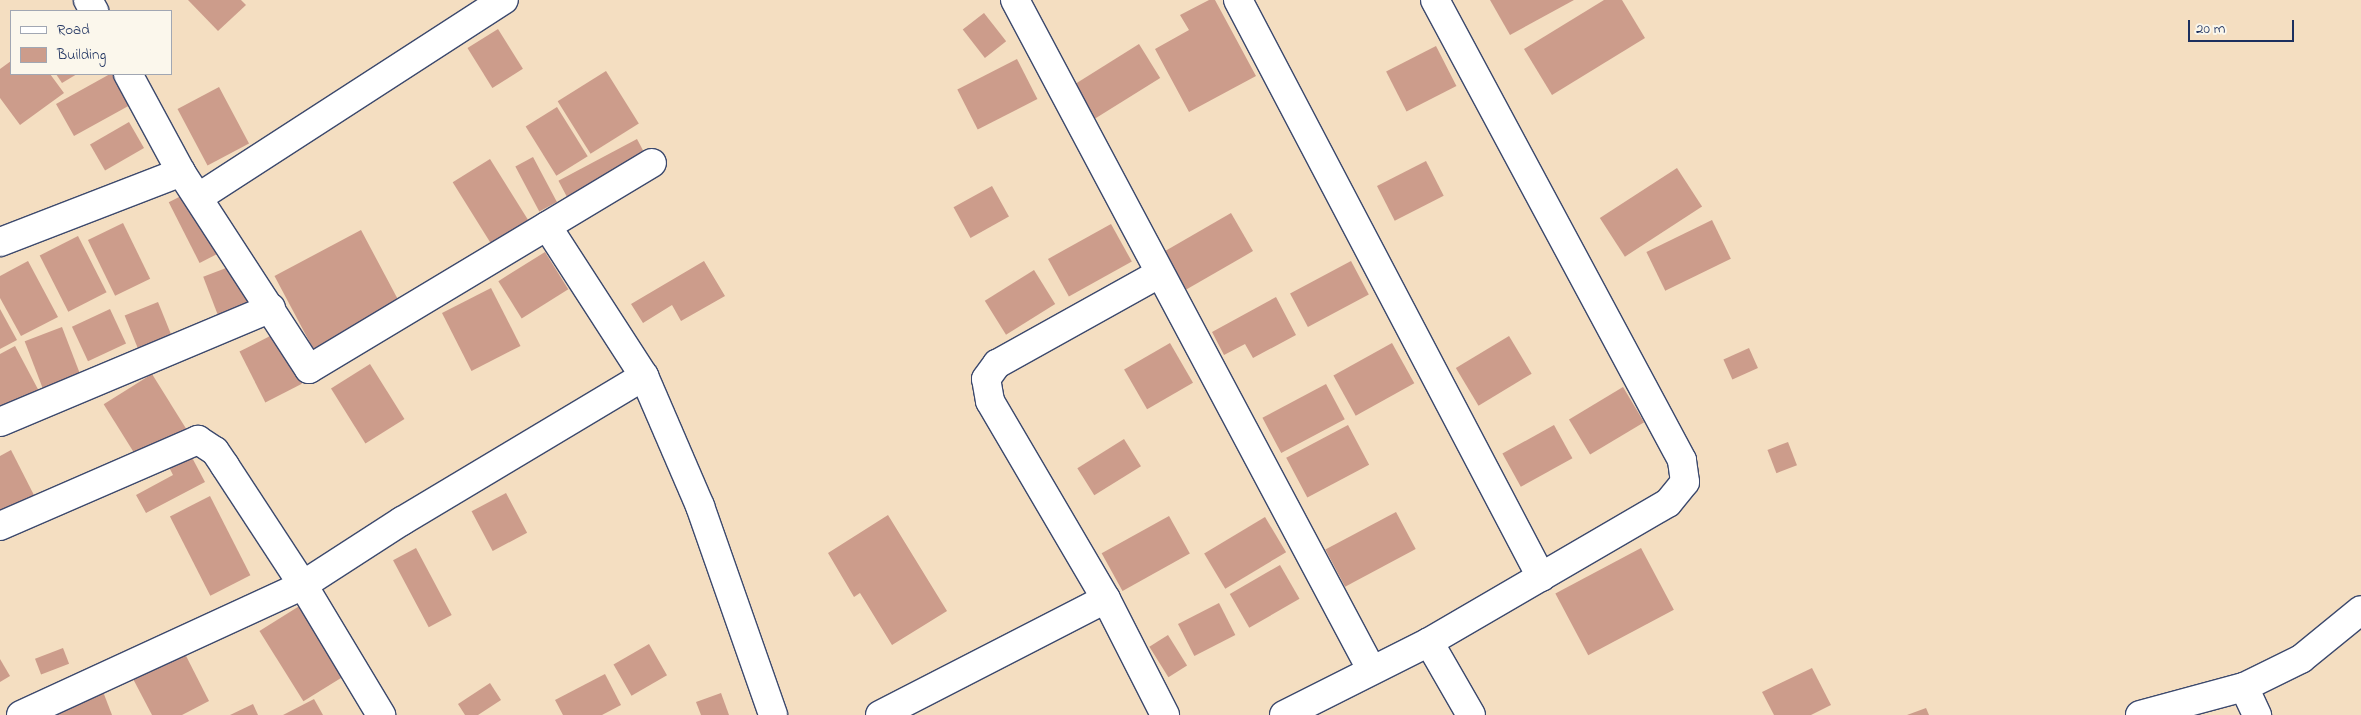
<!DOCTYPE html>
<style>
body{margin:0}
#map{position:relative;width:2361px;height:715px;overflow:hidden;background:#f4dec1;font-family:"Indie Flower",sans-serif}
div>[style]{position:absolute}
.building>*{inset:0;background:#cc9c8b;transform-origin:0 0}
.roads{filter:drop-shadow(1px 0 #3c496d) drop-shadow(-1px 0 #3c496d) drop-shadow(0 1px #3c496d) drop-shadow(0 -1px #3c496d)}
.street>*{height:28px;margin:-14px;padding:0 14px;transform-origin:14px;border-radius:14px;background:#fff}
.secondary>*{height:28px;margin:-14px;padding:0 14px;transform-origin:14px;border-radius:14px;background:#fff}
span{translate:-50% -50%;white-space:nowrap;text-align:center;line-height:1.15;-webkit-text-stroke:4px #fbf7ec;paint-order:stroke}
.legend{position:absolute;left:10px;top:10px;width:162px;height:65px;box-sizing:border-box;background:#fbf7ec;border:1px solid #a1a7b3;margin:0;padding:6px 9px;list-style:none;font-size:15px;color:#1b2f5e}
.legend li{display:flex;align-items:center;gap:10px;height:25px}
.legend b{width:25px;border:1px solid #a1a7b3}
.scale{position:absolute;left:2188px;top:20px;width:106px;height:22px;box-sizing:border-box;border:2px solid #1b2f5e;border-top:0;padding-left:6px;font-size:15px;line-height:18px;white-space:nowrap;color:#1b2f5e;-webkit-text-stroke:4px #fbf7ec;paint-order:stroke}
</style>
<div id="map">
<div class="building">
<i style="clip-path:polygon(188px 0,241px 0,246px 5px,218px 31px)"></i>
<i style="clip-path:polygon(1209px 0,1215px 0,1256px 76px,1189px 112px,1155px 49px,1189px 30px,1180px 15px)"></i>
<i style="clip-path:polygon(1490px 0,1574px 0,1510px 35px)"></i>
<i style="clip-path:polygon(1604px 0,1622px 0,1645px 38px,1552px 95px,1524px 49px)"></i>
<i style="left:984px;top:13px;width:36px;height:27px;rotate:52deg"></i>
<i style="left:498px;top:29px;width:47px;height:36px;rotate:58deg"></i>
<i style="left:1139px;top:44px;width:40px;height:80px;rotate:58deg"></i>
<i style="left:1436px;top:46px;width:45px;height:56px;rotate:63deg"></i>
<i style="left:1017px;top:59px;width:45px;height:67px;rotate:63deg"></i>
<i style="clip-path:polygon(11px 61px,11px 74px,50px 74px,64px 93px,20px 125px,0 98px,0 69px)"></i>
<i style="left:606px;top:71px;width:62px;height:57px;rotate:58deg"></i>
<i style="clip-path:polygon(56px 74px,77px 74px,62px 83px)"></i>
<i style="clip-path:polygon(110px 74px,116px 74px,132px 104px,74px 136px,56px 104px)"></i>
<i style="left:219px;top:87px;width:64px;height:47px;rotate:62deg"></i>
<i style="left:557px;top:107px;width:58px;height:37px;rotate:58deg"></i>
<i style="left:129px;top:122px;width:30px;height:45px;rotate:60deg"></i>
<i style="left:637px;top:139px;width:26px;height:89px;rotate:62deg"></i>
<i style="left:533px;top:157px;width:51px;height:20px;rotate:62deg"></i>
<i style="left:490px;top:159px;width:79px;height:44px;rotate:58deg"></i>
<i style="left:1426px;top:161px;width:39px;height:55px;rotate:63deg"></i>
<i style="left:1677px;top:168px;width:46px;height:92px;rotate:57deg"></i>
<i style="left:992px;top:186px;width:35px;height:44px;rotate:61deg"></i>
<i style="left:191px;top:191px;width:68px;height:25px;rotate:63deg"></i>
<i style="left:1231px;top:213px;width:44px;height:77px;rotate:60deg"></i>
<i style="left:1712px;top:220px;width:43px;height:73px;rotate:64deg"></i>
<i style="left:123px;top:223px;width:62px;height:39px;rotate:64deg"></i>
<i style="left:1111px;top:224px;width:43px;height:72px;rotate:61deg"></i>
<i style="left:361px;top:230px;width:89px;height:98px;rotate:62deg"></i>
<i style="left:78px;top:236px;width:63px;height:43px;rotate:63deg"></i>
<i style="left:545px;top:252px;width:44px;height:55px;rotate:58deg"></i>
<i style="clip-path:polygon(28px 261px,58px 317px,21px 336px,0 298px,0 276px)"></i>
<i style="clip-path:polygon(704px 261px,725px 296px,681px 321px,672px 305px,643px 323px,631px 304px)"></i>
<i style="left:1351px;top:261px;width:38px;height:69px;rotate:62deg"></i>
<i style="left:234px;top:265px;width:50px;height:33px;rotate:69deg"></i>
<i style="left:1034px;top:270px;width:40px;height:58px;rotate:58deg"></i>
<i style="left:491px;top:288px;width:65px;height:55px;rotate:63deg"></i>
<i style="clip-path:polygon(1276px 297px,1296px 335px,1253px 358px,1245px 344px,1224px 355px,1212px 332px)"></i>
<i style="left:158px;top:302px;width:35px;height:36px;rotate:68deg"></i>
<i style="clip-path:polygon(0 309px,17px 340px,0 349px)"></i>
<i style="left:110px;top:309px;width:38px;height:42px;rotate:65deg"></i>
<i style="left:62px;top:327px;width:60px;height:40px;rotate:69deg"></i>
<i style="left:276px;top:333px;width:57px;height:41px;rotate:63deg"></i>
<i style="left:1509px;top:336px;width:44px;height:62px;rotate:59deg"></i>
<i style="left:1170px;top:343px;width:46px;height:53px;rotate:60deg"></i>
<i style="left:1392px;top:343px;width:46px;height:67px;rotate:61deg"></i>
<i style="clip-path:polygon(15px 346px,40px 393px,0 410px,0 354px)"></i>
<i style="left:1749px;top:348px;width:22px;height:28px;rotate:66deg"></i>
<i style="left:370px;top:364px;width:65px;height:46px;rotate:58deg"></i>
<i style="left:152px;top:374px;width:68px;height:57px;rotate:58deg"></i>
<i style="left:1326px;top:384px;width:40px;height:72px;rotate:62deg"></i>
<i style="left:1623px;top:387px;width:41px;height:63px;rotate:59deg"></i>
<i style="left:1348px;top:425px;width:45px;height:70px;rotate:62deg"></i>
<i style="left:1554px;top:425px;width:38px;height:59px;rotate:61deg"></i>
<i style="left:1124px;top:439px;width:32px;height:55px;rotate:58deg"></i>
<i style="left:1788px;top:442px;width:25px;height:22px;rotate:69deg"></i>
<i style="clip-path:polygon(11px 450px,37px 501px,0 519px,0 456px)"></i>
<i style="clip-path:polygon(188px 450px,205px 482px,146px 513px,136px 495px,173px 475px,166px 461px)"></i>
<i style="left:506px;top:493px;width:45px;height:39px;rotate:62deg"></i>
<i style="left:210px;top:496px;width:89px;height:45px;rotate:63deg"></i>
<i style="left:1396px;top:512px;width:42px;height:80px;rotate:62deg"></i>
<i style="clip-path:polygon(888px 515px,947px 611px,892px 645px,860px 593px,854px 597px,828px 553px)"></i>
<i style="left:1169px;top:516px;width:43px;height:77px;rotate:61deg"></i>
<i style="left:1265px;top:517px;width:41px;height:71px;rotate:59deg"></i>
<i style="left:416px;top:548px;width:76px;height:26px;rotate:62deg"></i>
<i style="left:1641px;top:548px;width:70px;height:97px;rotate:62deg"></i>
<i style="left:1280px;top:565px;width:39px;height:58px;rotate:60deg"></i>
<i style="left:1219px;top:603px;width:36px;height:46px;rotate:63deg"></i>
<i style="left:301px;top:605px;width:83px;height:49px;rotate:58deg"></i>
<i style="left:1168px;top:635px;width:36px;height:22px;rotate:58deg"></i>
<i style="left:649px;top:644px;width:36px;height:41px;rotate:60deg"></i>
<i style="left:63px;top:648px;width:17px;height:30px;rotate:69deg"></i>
<i style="clip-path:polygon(182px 648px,209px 701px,182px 715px,152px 715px,131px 675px)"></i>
<i style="clip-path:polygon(0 659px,10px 676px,0 682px)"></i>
<i style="clip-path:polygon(1812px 668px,1831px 705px,1811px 715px,1774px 715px,1762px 692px)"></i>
<i style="clip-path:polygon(605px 674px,621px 705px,602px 715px,563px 715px,555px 700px)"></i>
<i style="clip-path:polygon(490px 683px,501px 700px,478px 715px,465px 715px,458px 704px)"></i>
<i style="clip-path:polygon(102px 689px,112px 715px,54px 715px)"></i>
<i style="clip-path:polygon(721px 693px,729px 715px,701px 715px,696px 702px)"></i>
<i style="clip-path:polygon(314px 699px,323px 715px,283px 715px)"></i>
<i style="clip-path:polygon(253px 704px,258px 715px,230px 715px)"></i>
<i style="clip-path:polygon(1926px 708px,1929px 715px,1907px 715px)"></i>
</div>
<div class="roads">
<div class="street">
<i style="left:88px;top:0;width:13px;rotate:61deg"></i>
<i style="left:1015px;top:0;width:758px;rotate:61.98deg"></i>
<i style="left:1238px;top:0;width:652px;rotate:62.29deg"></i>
<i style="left:128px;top:74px;width:111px;rotate:61.6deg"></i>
<i style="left:181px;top:172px;width:235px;rotate:57deg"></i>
<i style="left:309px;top:369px;width:400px;rotate:-31deg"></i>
<i style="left:199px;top:197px;width:363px;rotate:-32.9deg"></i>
<i style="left:547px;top:226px;width:179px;rotate:57.1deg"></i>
<i style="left:644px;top:376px;width:142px;rotate:66.7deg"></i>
<i style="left:700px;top:506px;width:221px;rotate:70.7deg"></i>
<i style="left:0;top:242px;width:194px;rotate:-21.1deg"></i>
<i style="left:0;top:422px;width:294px;rotate:-22.8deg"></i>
<i style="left:0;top:526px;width:216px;rotate:-23.5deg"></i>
<i style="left:198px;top:440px;width:20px;rotate:33deg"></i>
<i style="left:215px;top:451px;width:18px;rotate:56deg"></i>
<i style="left:225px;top:466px;width:142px;rotate:56.8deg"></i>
<i style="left:303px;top:585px;width:152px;rotate:59deg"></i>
<i style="left:1106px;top:599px;width:229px;rotate:-120.4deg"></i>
<i style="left:990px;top:401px;width:22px;rotate:-100deg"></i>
<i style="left:986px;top:379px;width:19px;rotate:-54deg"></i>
<i style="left:997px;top:364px;width:185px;rotate:-29.1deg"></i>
<i style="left:1429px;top:642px;width:276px;rotate:-30.2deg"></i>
<i style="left:1668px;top:503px;width:27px;rotate:-51deg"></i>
<i style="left:1685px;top:482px;width:22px;rotate:-98deg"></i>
<i style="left:1682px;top:460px;width:522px;rotate:-118.23deg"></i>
<i style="left:2244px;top:687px;width:31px;rotate:65deg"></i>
<i style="left:21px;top:715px;width:311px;rotate:-24.7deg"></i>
<i style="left:303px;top:585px;width:118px;rotate:-32.9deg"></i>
<i style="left:402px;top:521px;width:282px;rotate:-30.9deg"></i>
<i style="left:880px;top:715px;width:254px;rotate:-27.2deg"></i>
<i style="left:1106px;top:599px;width:130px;rotate:63deg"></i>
<i style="left:1284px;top:715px;width:162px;rotate:-26.7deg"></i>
<i style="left:1429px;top:642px;width:84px;rotate:60.1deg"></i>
</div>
<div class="secondary">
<i style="left:2140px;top:715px;width:108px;rotate:-15.1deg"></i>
<i style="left:2244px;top:687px;width:64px;rotate:-26.2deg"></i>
<i style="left:2301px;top:659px;width:77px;rotate:-39.2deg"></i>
</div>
</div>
<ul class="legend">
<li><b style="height:6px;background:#fff"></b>Road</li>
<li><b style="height:14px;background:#cc9c8b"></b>Building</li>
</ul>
<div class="scale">20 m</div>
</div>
